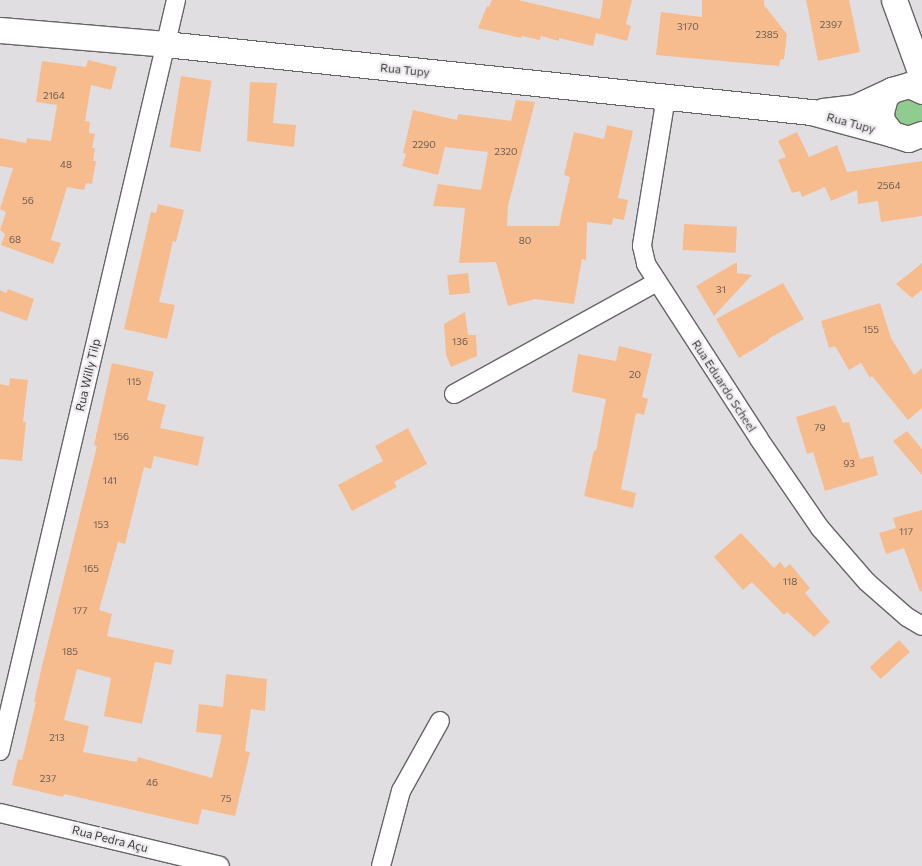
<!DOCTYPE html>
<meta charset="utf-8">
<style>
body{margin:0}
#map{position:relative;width:922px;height:866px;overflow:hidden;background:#e1dee2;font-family:Commissioner,sans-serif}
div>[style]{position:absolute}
.green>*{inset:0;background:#90cc90}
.building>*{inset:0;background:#f7bc8e;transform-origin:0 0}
.roads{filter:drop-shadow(1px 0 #676468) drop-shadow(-1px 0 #676468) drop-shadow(0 1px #676468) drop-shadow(0 -1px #676468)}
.minor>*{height:18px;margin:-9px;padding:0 9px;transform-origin:9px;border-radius:9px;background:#fff}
.secondary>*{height:25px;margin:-12.5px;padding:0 12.5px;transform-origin:12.5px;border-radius:12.5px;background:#fff}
span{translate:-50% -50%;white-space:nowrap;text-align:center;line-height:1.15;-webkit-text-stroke:4.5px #eeebef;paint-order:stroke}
.number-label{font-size:10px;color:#6c5c52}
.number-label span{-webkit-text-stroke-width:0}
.street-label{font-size:12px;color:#3d3c3e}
</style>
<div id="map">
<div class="green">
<i style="clip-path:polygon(905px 95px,922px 104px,922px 120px,913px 128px,893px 121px,892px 105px)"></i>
</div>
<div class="building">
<i style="clip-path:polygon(492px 0,518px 0,600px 19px,603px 0,632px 0,626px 24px,631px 26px,627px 41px,596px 33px,593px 46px,559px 38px,559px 41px,541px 36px,540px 40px,522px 36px,521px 38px,478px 28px,487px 6px,489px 7px)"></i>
<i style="clip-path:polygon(702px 0,764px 0,764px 5px,787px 34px,784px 59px,780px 60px,779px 66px,656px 55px,661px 12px,702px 17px)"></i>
<i style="clip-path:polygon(806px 0,849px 0,860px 52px,818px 61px)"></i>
<i style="clip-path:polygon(88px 60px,117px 67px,111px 90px,91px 85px,85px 121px,90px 122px,89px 133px,95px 134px,92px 148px,95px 148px,93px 161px,96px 161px,92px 184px,86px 183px,84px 190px,67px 187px,51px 240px,61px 243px,53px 264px,1px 245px,5px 234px,0 230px,6px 212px,0 209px,13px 168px,0 166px,0 138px,26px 143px,27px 138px,51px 141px,57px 105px,36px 102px,42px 61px,86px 67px)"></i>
<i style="left:181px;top:76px;width:31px;height:72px;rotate:9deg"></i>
<i style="clip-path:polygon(250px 82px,277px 83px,273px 123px,296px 125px,294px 147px,247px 141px)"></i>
<i style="clip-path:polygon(516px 100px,535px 102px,508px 206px,507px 226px,559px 226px,570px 177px,564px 175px,574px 132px,604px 139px,607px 125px,633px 131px,618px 198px,628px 200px,624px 220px,613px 218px,612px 225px,587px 222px,586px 260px,582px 259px,574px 304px,535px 299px,508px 306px,496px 262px,459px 263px,465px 208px,433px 206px,438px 184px,481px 190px,488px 152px,445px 147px,438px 175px,402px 166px,406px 154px,403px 153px,413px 110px,457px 120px,458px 114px,511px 121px)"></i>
<i style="clip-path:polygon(797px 132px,809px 157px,837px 145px,847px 172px,922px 161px,922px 216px,881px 222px,878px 201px,858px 204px,857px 190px,831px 201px,825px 187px,802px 197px,800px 191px,792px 193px,778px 160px,786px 157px,778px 141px)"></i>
<i style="clip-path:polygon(158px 204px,184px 210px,176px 242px,173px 241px,159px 302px,175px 305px,167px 339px,124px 329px,151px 212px,156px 213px)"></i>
<i style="left:684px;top:224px;width:53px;height:26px;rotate:3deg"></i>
<i style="clip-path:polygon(737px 262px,737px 273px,752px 275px,714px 316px,696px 286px)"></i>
<i style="clip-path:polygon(922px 263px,922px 290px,912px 298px,896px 284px)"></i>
<i style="left:468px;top:273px;width:20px;height:21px;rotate:84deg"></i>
<i style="clip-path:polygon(783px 283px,804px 319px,768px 339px,769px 340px,739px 358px,716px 319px)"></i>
<i style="clip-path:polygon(8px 289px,34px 299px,27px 321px,0 311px,0 290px,6px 293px)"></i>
<i style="clip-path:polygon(880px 303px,891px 338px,914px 375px,922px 368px,922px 408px,908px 420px,872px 376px,870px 378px,861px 363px,849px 370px,835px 346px,829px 348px,821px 321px)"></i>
<i style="clip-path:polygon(465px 312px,468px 335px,476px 335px,477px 356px,451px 367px,446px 355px,444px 324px)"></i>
<i style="clip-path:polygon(619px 346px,652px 354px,642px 397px,648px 399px,644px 415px,636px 413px,621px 489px,636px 493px,633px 508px,584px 496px,594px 450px,596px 451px,606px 399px,572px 392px,578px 354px,616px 361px)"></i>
<i style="clip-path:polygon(112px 363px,154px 372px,147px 400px,166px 405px,160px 428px,204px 437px,198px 466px,154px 456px,151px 469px,144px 467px,125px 544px,118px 542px,99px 610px,112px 614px,107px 636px,174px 650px,171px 665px,155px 662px,142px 724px,104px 716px,111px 678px,77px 669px,64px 720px,89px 726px,83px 752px,137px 762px,138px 757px,212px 778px,222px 735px,196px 732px,199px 704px,223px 707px,226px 674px,267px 679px,265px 711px,251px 709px,245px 751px,250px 752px,235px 816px,202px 809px,198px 825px,64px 794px,63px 797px,12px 785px,18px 759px,22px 760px,36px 702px,34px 702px,41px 670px,97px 446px,94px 445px)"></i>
<i style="clip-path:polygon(10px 378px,28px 380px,23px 422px,26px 422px,22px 461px,0 459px,0 384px,9px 386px)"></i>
<i style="clip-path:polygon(835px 405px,843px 423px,849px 422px,860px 459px,873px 456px,878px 475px,825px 491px,813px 452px,807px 454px,796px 417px)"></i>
<i style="clip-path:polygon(408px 428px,427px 464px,394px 482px,397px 487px,352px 511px,338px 485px,383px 461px,375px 446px)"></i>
<i style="clip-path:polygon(907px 431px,922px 449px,922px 475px,893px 441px)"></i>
<i style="clip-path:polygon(922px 510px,922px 591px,920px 592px,904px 548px,886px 554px,879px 533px,896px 528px,893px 518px)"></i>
<i style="clip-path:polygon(741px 533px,774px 568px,780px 562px,785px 568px,790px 564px,810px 588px,805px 593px,830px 622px,814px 637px,787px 612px,784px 615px,752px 582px,743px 590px,714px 557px)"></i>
<i style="left:899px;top:640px;width:16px;height:40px;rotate:47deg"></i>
</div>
<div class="roads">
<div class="minor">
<i style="left:666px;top:97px;width:151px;rotate:99.2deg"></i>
<i style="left:642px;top:246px;width:18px;rotate:77deg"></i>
<i style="left:646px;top:264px;width:208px;rotate:57.1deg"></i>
<i style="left:759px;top:439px;width:108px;rotate:55.6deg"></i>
<i style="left:820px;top:528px;width:72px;rotate:49deg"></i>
<i style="left:867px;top:582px;width:53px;rotate:41.2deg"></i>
<i style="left:907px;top:617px;width:17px;rotate:31deg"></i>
<i style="left:454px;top:394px;width:232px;rotate:-28.9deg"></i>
<i style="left:0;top:751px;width:771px;rotate:-76.81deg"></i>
<i style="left:0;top:813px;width:226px;rotate:13.5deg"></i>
<i style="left:381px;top:866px;width:78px;rotate:-75.1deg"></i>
<i style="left:401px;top:791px;width:80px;rotate:-60.9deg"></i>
</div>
<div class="secondary">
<i style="left:894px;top:0;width:82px;rotate:70deg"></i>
<i style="left:0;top:30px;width:166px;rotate:4.8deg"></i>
<i style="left:165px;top:44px;width:650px;rotate:6.01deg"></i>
<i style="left:811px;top:112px;width:84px;rotate:15.2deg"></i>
<i style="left:922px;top:91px;width:14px;rotate:-155deg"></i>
<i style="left:909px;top:85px;width:18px;rotate:164deg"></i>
<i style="left:892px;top:90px;width:10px;rotate:135deg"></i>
<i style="left:885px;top:97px;width:16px;rotate:105deg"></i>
<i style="left:881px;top:112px;width:9px;rotate:84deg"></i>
<i style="left:882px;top:121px;width:16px;rotate:52deg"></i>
<i style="left:892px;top:134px;width:17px;rotate:17deg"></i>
<i style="left:908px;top:139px;width:15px;rotate:-20deg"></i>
<i style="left:823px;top:111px;width:32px;rotate:-7deg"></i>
<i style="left:855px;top:107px;width:41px;rotate:-24.7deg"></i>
</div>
</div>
<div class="number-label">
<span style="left:831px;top:25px">2397</span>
<span style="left:688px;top:27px">3170</span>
<span style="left:767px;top:35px">2385</span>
<span style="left:54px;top:96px">2164</span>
<span style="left:424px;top:145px">2290</span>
<span style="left:506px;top:152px">2320</span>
<span style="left:66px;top:165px">48</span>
<span style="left:889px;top:186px">2564</span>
<span style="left:28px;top:201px">56</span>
<span style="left:15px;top:240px">68</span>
<span style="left:525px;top:241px">80</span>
<span style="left:721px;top:290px">31</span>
<span style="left:871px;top:330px">155</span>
<span style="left:460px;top:342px">136</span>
<span style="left:635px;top:375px">20</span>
<span style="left:134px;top:382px">115</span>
<span style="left:820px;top:428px">79</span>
<span style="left:121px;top:437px">156</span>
<span style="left:849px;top:464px">93</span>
<span style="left:110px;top:481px">141</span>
<span style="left:101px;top:525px">153</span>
<span style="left:906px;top:532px">117</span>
<span style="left:91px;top:569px">165</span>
<span style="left:790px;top:582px">118</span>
<span style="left:80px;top:611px">177</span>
<span style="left:70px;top:652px">185</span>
<span style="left:57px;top:738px">213</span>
<span style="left:48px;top:779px">237</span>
<span style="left:152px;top:783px">46</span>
<span style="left:226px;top:799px">75</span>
</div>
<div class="street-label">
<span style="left:405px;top:70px;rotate:6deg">Rua Tupy</span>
<span style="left:851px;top:123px;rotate:15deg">Rua Tupy</span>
<span style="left:88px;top:375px;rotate:-77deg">Rua Willy Tilp</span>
<span style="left:724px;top:386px;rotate:57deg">Rua Eduardo Scheel</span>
<span style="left:110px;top:839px;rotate:14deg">Rua Pedra Açu</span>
</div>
</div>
